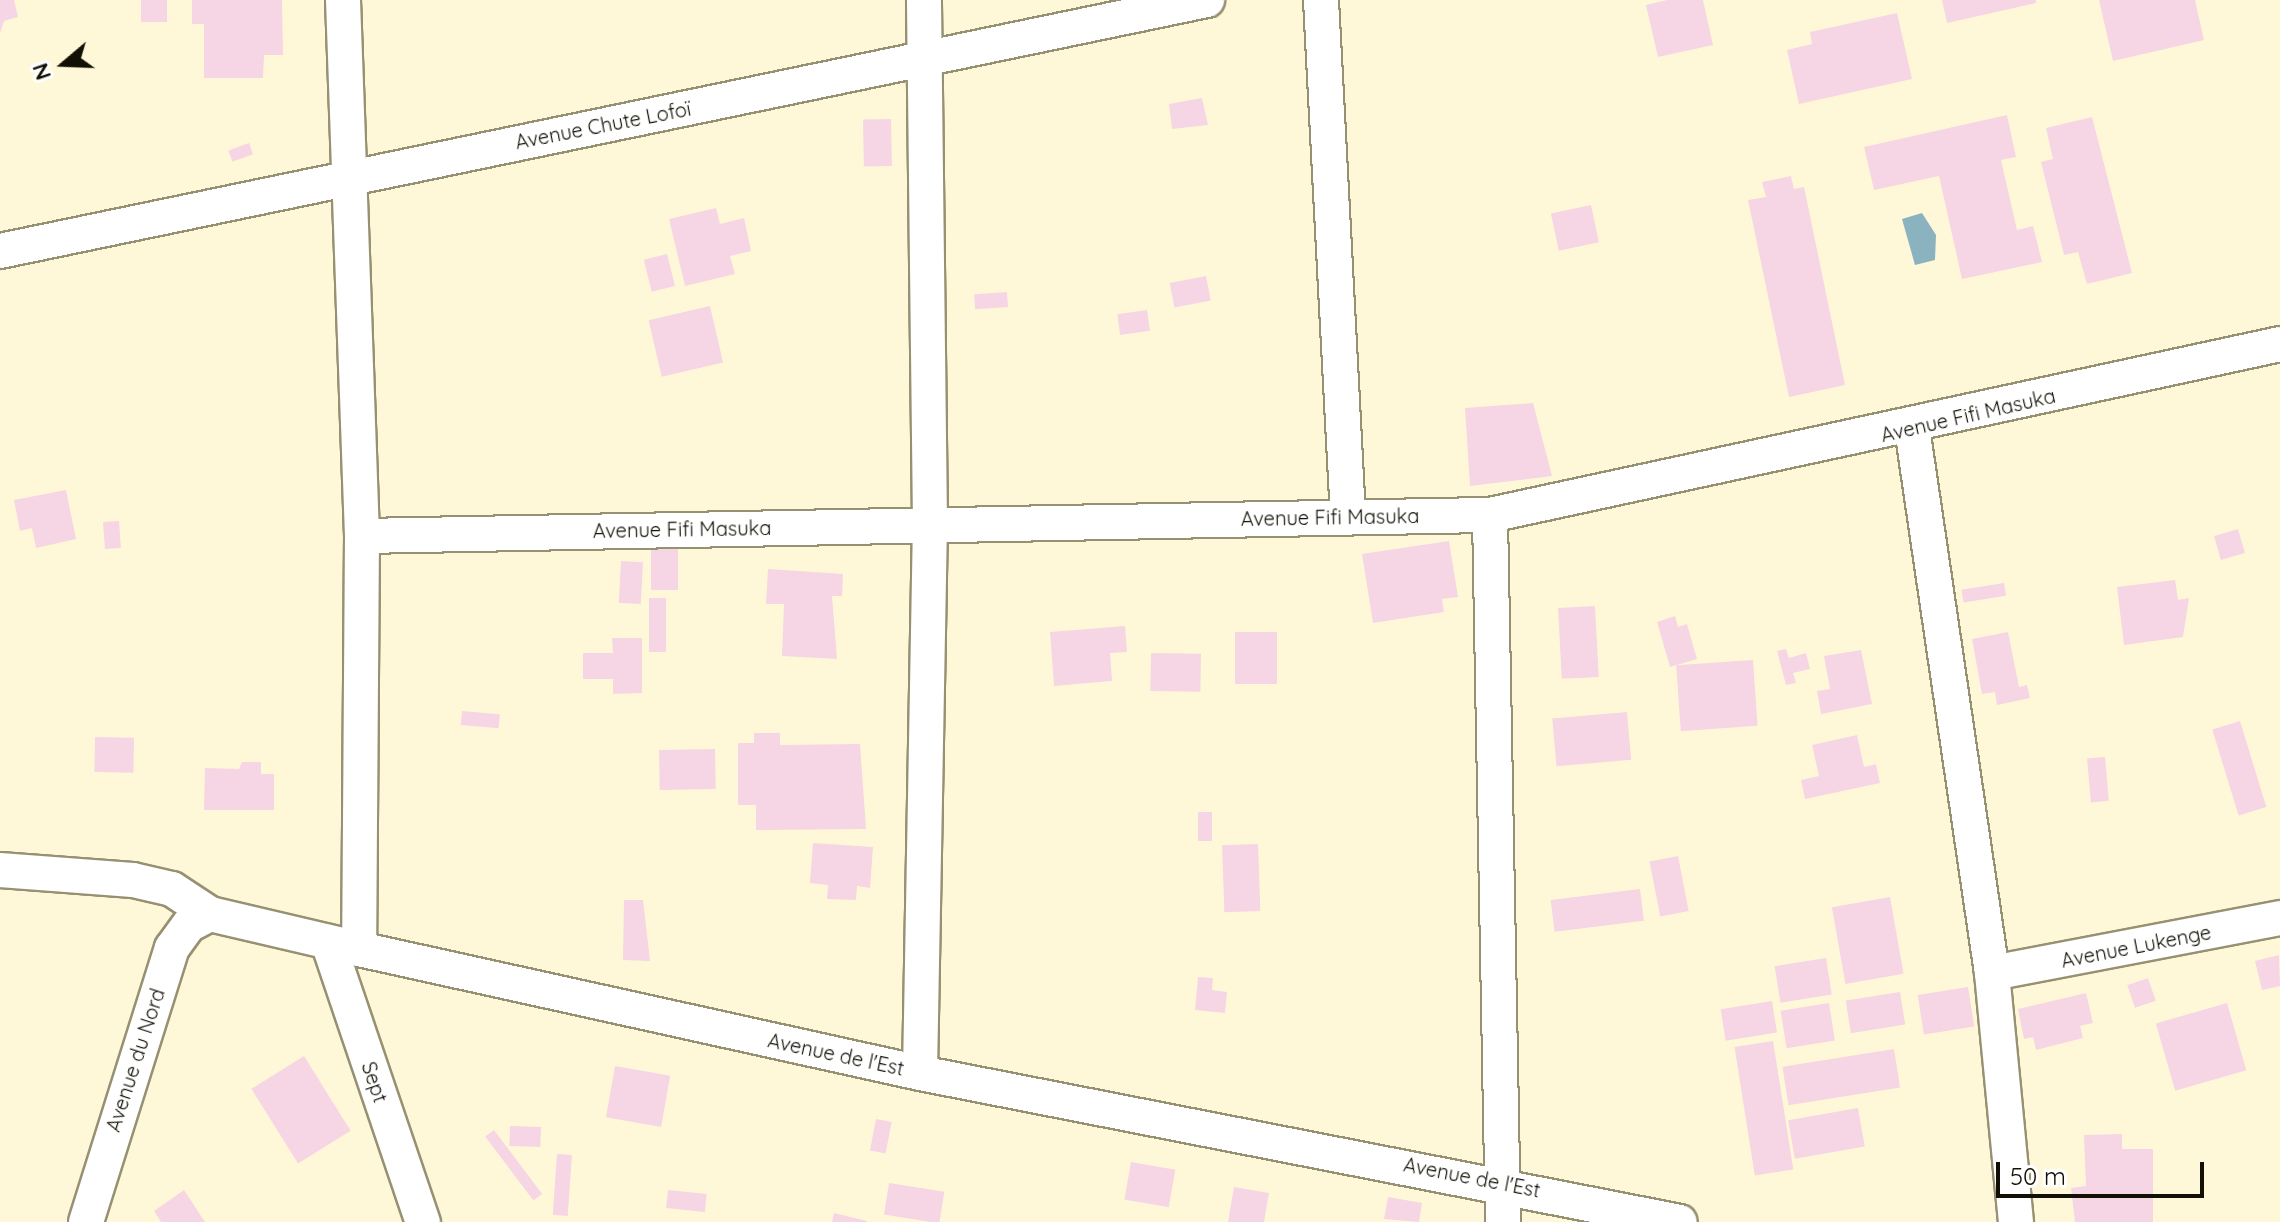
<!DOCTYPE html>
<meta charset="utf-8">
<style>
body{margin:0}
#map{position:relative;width:2280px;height:1222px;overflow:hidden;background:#fff8d8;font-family:Quicksand,sans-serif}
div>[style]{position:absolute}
.water>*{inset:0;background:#8bb2bf}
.building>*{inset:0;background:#f6d5e4;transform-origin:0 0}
.roads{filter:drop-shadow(2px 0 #979173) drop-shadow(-2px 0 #979173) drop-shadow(0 2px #979173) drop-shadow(0 -2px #979173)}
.minor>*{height:34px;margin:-17px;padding:0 17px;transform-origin:17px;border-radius:17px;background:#fff}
span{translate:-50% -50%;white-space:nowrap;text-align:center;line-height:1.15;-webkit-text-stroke:7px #fff;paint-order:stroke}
.street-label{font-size:20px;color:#121005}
.north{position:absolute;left:24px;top:24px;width:80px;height:80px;-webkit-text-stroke:6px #fff;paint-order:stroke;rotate:251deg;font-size:22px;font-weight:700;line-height:32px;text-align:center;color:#121005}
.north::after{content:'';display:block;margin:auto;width:28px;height:36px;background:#121005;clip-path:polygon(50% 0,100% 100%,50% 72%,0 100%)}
.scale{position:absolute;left:1996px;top:1162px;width:208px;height:36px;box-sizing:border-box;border:4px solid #121005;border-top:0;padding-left:10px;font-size:24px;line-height:28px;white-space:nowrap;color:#121005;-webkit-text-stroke:6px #fff;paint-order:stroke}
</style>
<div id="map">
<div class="water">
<i style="clip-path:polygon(1922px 213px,1936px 235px,1935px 260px,1915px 265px,1902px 219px)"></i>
</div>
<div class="building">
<i style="clip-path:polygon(0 0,14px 0,18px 17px,4px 21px,0 33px)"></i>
<i style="left:141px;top:0;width:26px;height:22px"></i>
<i style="clip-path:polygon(192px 0,282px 0,283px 55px,264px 55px,263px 78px,204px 78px,204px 24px,192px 24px)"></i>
<i style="clip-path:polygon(1667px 0,1703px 0,1713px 45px,1658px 57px,1646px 5px)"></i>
<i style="clip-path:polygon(1942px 0,2036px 0,2036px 3px,1947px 23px)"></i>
<i style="clip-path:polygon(2099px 0,2195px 0,2204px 40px,2113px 61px)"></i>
<i style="clip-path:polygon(1897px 13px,1912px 79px,1799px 104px,1787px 50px,1812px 44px,1810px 32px)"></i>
<i style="clip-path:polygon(1202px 98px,1208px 125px,1172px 129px,1169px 104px)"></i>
<i style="clip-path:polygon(2007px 115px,2016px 157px,2001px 160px,2017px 230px,2033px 226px,2042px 262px,1962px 279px,1939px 176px,1874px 190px,1864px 147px)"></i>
<i style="clip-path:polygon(2092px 117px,2132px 273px,2087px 284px,2078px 252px,2064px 255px,2041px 162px,2053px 159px,2046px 128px)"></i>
<i style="left:891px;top:119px;width:47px;height:28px;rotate:89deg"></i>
<i style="left:249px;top:143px;width:12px;height:22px;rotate:70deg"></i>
<i style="clip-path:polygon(1791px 176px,1794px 189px,1804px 187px,1845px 385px,1789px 397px,1748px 200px,1766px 197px,1762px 182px)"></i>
<i style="left:1591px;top:205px;width:38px;height:41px;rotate:78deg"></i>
<i style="clip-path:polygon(716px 208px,720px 224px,744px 218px,751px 251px,730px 256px,735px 274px,685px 286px,669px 219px)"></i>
<i style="left:667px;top:254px;width:33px;height:24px;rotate:76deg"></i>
<i style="left:1206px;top:276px;width:25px;height:37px;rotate:79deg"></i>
<i style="left:1007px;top:292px;width:15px;height:33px;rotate:86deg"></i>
<i style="left:710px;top:306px;width:58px;height:63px;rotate:77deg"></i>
<i style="left:1147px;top:310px;width:21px;height:30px;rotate:82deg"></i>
<i style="clip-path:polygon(1533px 403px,1552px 476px,1470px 486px,1465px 408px)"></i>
<i style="clip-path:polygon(66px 490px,76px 539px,36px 548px,32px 528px,20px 531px,14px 500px)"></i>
<i style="left:119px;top:521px;width:27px;height:16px;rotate:86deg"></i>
<i style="left:2238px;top:529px;width:25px;height:25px;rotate:74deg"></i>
<i style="clip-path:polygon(1449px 541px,1458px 597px,1442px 599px,1444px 612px,1373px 623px,1362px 554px)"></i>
<i style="left:651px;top:544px;width:27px;height:46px"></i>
<i style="left:621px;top:561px;width:22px;height:42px;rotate:3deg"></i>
<i style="clip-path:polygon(768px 569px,843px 574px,842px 596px,832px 596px,837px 659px,782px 656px,784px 604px,766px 604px)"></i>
<i style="clip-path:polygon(2175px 580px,2178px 600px,2189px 598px,2183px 637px,2124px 645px,2117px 587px)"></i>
<i style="left:2004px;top:583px;width:13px;height:43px;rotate:81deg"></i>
<i style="left:666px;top:598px;width:54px;height:17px;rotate:90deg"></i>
<i style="left:1595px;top:606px;width:71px;height:37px;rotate:87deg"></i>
<i style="clip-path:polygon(1675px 616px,1678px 627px,1687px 624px,1697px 659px,1670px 667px,1657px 622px)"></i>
<i style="clip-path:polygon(1125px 626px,1127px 652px,1110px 653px,1112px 681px,1054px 686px,1050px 632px)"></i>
<i style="left:1235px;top:632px;width:42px;height:52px"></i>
<i style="clip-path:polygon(2008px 632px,2019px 687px,2027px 685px,2030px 698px,1997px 705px,1995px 692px,1982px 694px,1972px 639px)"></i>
<i style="clip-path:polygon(612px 638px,642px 638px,642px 693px,613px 694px,613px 679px,583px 679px,583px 653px,613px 653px)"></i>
<i style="clip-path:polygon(1786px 649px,1789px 658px,1806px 653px,1810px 669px,1793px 673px,1796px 683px,1786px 685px,1777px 651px)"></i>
<i style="clip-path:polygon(1861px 650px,1872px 704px,1821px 714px,1817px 691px,1830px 689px,1824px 656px)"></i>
<i style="left:1151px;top:653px;width:50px;height:38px;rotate:1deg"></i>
<i style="left:1753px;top:660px;width:66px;height:77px;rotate:86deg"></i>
<i style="left:462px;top:711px;width:38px;height:14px;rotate:5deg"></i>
<i style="left:1627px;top:712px;width:48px;height:75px;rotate:85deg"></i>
<i style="left:2240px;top:721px;width:90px;height:29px;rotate:73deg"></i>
<i style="clip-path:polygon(754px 733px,780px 733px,780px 745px,860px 744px,866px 829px,756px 830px,756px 805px,738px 805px,738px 743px,754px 743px)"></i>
<i style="clip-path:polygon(1857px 735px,1864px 767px,1876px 764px,1880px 783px,1805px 799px,1801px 780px,1819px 776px,1812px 745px)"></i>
<i style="left:95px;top:737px;width:39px;height:35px;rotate:1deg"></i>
<i style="left:715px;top:749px;width:40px;height:56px;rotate:89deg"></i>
<i style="left:2105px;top:757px;width:44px;height:18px;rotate:85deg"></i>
<i style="clip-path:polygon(242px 762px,261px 762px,261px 774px,274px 774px,274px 810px,204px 810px,205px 768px,239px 769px)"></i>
<i style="left:1198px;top:812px;width:14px;height:29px"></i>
<i style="clip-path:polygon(813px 843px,873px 847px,870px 888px,857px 886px,856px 900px,827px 899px,828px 885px,810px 883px)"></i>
<i style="left:1258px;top:844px;width:67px;height:36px;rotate:88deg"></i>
<i style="left:1678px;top:856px;width:56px;height:29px;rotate:79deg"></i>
<i style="left:1640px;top:889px;width:32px;height:90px;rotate:83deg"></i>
<i style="left:1890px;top:897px;width:78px;height:59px;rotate:80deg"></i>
<i style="clip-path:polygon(624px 900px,643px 900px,650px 961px,623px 960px)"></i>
<i style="clip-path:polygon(2279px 955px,2280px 986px,2262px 990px,2255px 961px)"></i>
<i style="left:1826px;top:958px;width:37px;height:52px;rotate:81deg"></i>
<i style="clip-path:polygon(1198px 977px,1213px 978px,1212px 990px,1227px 992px,1225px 1013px,1195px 1010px)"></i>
<i style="left:2148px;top:978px;width:24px;height:22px;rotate:71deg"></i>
<i style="left:1968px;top:987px;width:40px;height:51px;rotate:81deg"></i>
<i style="left:1900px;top:992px;width:33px;height:55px;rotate:81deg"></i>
<i style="clip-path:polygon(2086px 993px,2093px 1023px,2080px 1026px,2083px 1038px,2036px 1050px,2033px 1037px,2024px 1039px,2018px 1009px)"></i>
<i style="left:1772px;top:1001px;width:32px;height:52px;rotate:81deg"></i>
<i style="left:1829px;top:1003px;width:38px;height:49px;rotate:81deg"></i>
<i style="left:2227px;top:1003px;width:70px;height:74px;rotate:74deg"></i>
<i style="left:1773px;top:1041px;width:130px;height:39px;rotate:81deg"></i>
<i style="left:1894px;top:1049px;width:39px;height:113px;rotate:81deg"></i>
<i style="left:304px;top:1056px;width:88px;height:62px;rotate:58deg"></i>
<i style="left:615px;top:1066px;width:56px;height:52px;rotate:10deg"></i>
<i style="left:1858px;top:1108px;width:39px;height:71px;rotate:80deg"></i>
<i style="left:876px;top:1119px;width:16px;height:32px;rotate:11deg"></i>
<i style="left:510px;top:1126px;width:31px;height:20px;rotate:2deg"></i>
<i style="left:494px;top:1130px;width:80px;height:11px;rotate:53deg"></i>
<i style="clip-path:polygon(2122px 1134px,2122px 1149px,2153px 1149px,2153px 1222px,2075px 1222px,2071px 1188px,2086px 1186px,2084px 1135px)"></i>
<i style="left:557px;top:1154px;width:15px;height:61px;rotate:4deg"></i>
<i style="left:1131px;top:1162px;width:45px;height:38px;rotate:10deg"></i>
<i style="left:889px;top:1183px;width:56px;height:32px;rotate:9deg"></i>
<i style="clip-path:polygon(1234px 1187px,1269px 1193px,1264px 1222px,1228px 1222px)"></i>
<i style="clip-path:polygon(184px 1190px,205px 1222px,161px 1222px,154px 1211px)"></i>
<i style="left:668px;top:1190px;width:39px;height:18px;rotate:6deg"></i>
<i style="clip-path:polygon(1388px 1197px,1422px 1203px,1419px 1222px,1384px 1219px)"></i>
<i style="clip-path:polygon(834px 1213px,867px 1221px,867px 1222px,832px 1222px)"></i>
</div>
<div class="roads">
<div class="minor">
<i style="left:343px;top:0;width:536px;rotate:87.97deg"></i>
<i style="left:362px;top:536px;width:413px;rotate:90.4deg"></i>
<i style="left:1321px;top:0;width:518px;rotate:87.01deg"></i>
<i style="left:0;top:251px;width:1233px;rotate:-11.75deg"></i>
<i style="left:1912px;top:428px;width:551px;rotate:81.65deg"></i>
<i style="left:1992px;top:973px;width:250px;rotate:84.5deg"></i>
<i style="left:1490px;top:515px;width:707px;rotate:88.95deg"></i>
<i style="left:362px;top:536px;width:1128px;rotate:-1.07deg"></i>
<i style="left:1490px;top:515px;width:808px;rotate:-12.21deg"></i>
<i style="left:0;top:870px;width:133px;rotate:4.3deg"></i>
<i style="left:133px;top:880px;width:40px;rotate:13deg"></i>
<i style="left:172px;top:889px;width:45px;rotate:33.3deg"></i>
<i style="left:210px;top:914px;width:153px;rotate:13.2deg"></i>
<i style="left:359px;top:949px;width:575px;rotate:12.46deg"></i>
<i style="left:920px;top:1073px;width:774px;rotate:11.09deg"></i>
<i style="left:328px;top:942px;width:296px;rotate:71.3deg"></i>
<i style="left:1992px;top:973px;width:293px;rotate:-10.8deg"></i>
<i style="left:920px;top:1073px;width:549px;rotate:-88.96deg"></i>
<i style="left:930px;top:524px;width:524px;rotate:-90.66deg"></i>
<i style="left:86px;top:1222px;width:287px;rotate:-72.6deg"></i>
<i style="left:172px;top:948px;width:29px;rotate:-54deg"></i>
<i style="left:189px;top:925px;width:24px;rotate:-28deg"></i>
</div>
</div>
<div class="street-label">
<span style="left:603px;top:125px;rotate:-11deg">Avenue Chute Lofoï</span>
<span style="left:1968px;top:415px;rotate:-13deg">Avenue Fifi Masuka</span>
<span style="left:1330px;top:517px;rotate:-1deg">Avenue Fifi Masuka</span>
<span style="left:682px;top:529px;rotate:-1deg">Avenue Fifi Masuka</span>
<span style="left:2136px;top:946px;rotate:-11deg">Avenue Lukenge</span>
<span style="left:836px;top:1054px;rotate:12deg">Avenue de l'Est</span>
<span style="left:135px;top:1060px;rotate:-72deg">Avenue du Nord</span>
<span style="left:375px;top:1082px;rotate:71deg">Sept</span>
<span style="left:1472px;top:1177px;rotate:11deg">Avenue de l'Est</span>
</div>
<div class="north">N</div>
<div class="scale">50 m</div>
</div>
